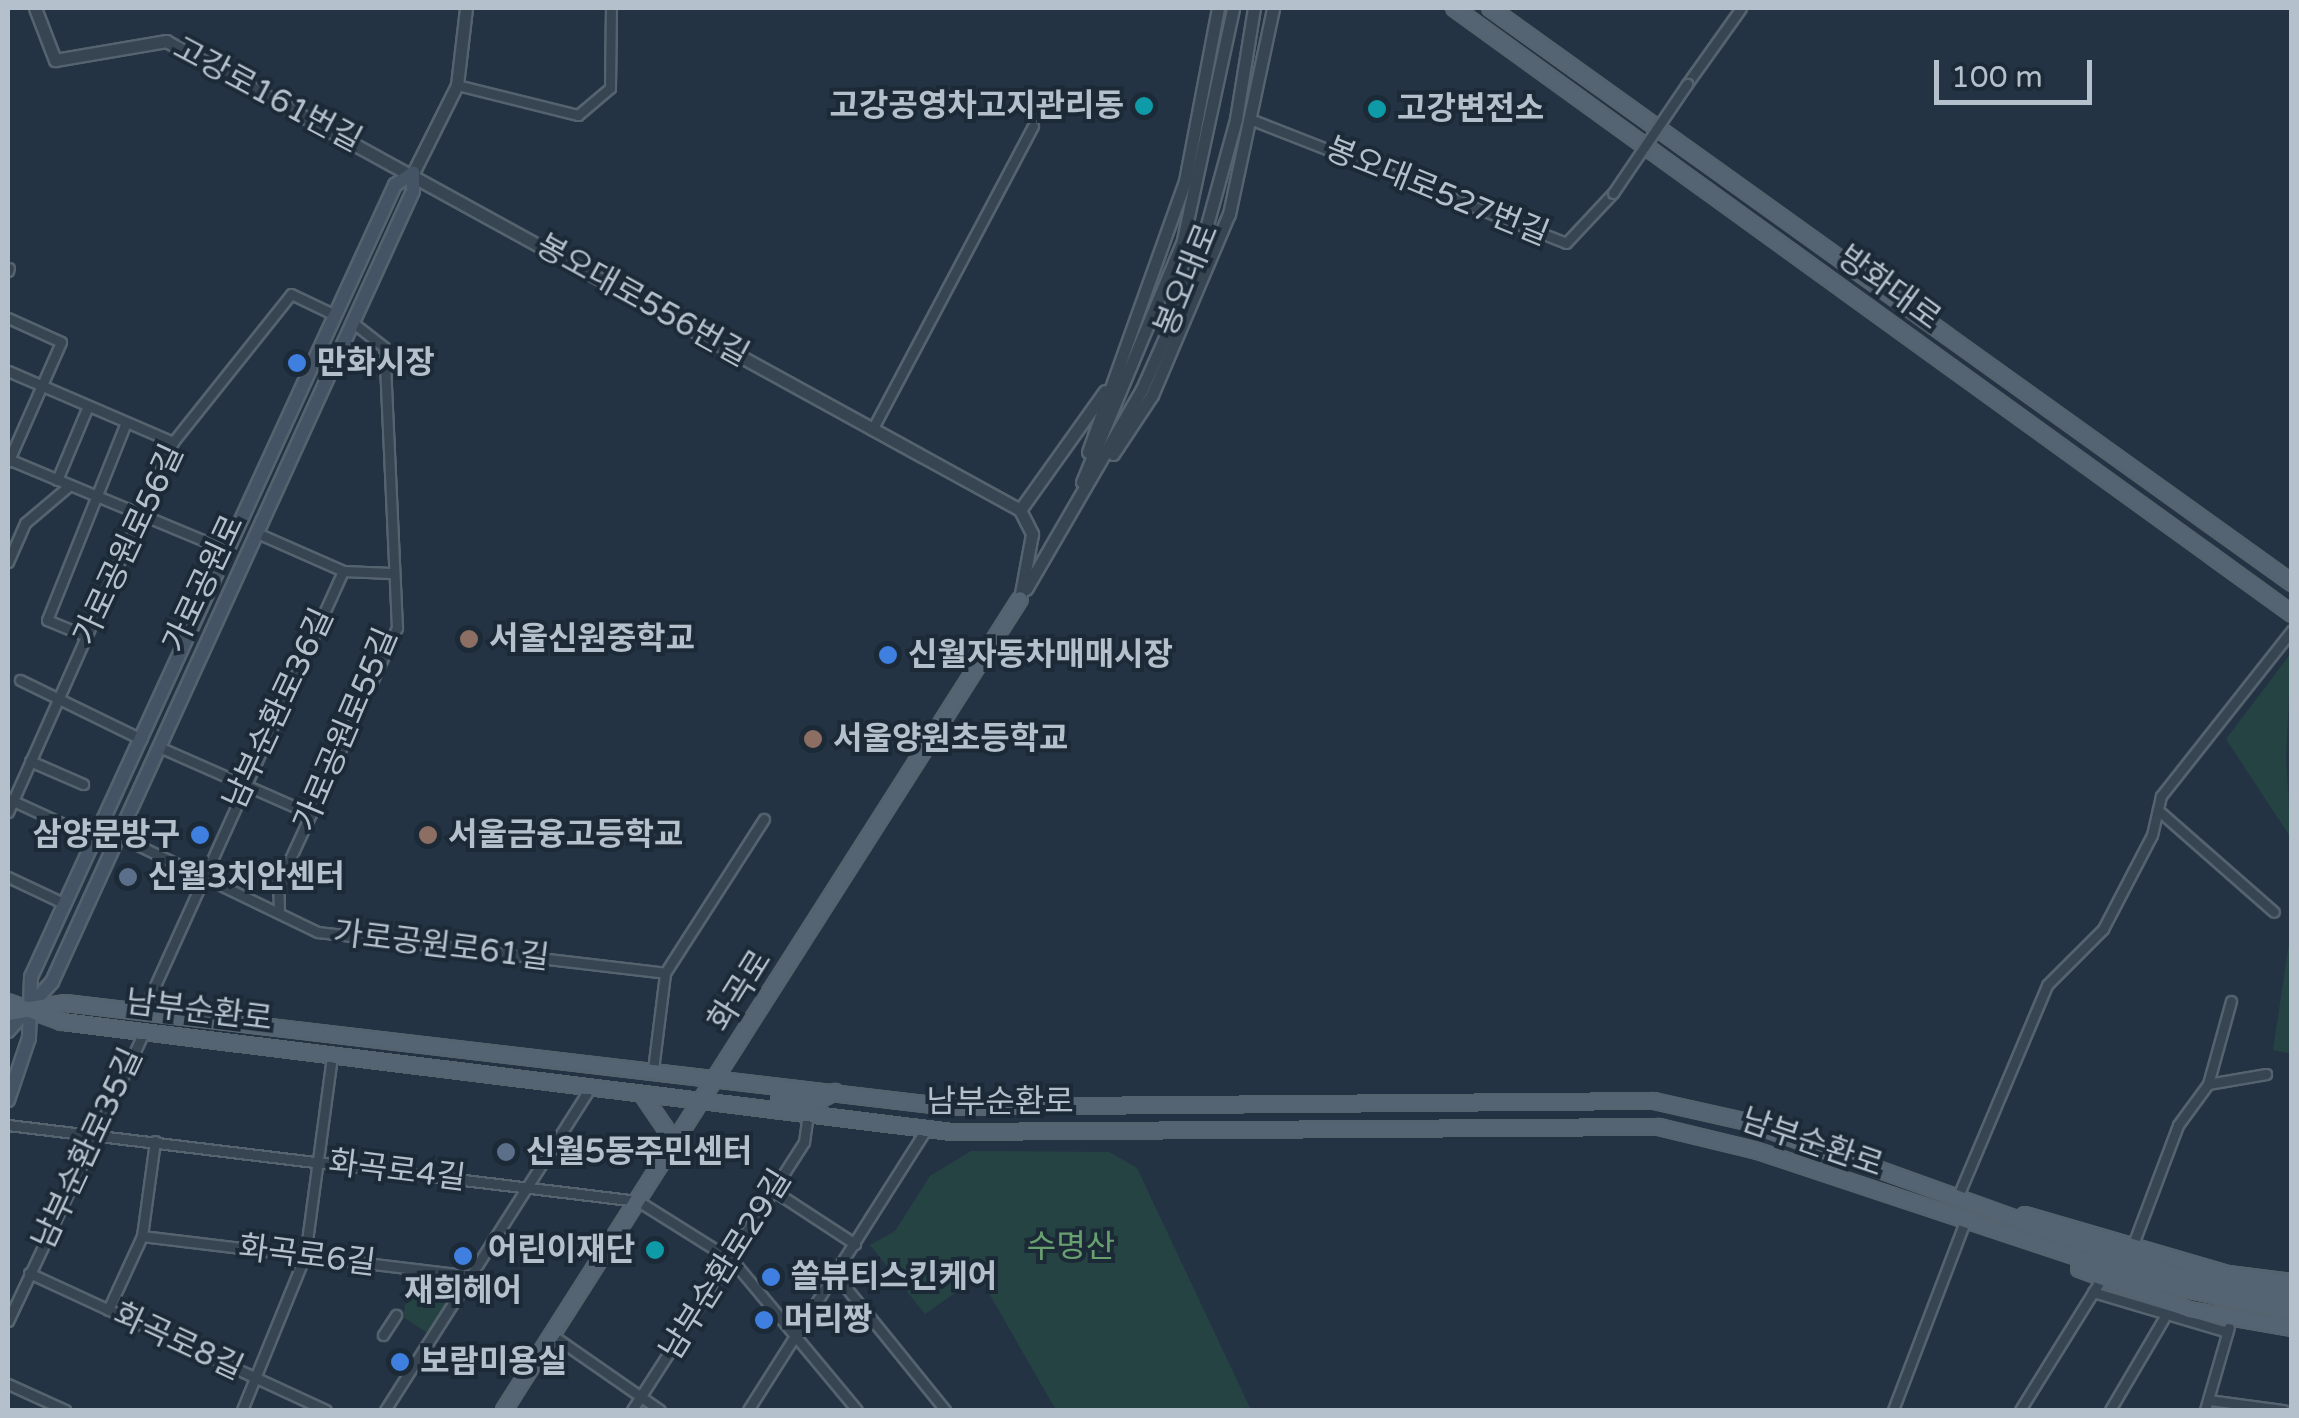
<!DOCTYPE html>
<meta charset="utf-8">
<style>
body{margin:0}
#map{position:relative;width:2299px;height:1418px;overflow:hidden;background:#233343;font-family:"Varela Round","Noto Sans KR",sans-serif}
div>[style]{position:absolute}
.green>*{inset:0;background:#254343}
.roads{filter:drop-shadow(2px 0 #55636f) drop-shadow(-2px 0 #55636f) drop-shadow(0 2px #55636f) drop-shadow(0 -2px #55636f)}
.minor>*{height:9px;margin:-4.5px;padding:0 4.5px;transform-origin:4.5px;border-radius:4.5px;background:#374552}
.tertiary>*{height:11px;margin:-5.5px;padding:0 5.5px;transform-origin:5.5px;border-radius:5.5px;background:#374552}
.secondary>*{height:12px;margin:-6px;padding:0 6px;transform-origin:6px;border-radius:6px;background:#455465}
.primary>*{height:14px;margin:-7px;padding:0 7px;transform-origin:7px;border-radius:7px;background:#556472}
.bridges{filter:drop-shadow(2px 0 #55636f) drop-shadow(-2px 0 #55636f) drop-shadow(0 2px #55636f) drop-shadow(0 -2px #55636f)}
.minor-bridge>*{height:9px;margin:-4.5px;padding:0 4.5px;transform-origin:4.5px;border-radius:4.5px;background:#374552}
.dots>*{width:28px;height:28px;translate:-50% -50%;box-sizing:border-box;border:5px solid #1c2a37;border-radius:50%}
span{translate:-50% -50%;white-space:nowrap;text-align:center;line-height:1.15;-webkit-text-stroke:8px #1c2a37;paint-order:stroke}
.street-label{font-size:32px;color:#b4c0cc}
.poi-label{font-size:32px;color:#b4c0cc;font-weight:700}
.right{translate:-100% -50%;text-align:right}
.left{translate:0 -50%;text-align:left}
.park-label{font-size:32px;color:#69a070}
.frame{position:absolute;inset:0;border:10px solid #b4c0cc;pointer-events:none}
.scale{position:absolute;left:1934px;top:60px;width:158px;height:45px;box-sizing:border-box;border:5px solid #b4c0cc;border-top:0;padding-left:12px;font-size:30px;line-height:35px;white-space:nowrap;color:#b4c0cc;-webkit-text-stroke:8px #1c2a37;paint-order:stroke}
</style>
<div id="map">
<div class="green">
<i style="clip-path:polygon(2291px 653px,2286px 759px,2291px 838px,2226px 739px)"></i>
<i style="clip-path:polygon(2291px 930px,2292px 1054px,2291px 1054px,2273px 1050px)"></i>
<i style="clip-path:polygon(971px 1151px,1109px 1152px,1137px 1168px,1251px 1410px,1056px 1410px,979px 1276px,925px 1314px,870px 1245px,895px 1231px,930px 1176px)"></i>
<i style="clip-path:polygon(410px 1272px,464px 1279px,429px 1334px,403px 1317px)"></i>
</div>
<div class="roads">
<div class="minor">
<i style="left:1687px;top:84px;width:93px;rotate:-54.6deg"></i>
<i style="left:457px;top:85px;width:125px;rotate:13.9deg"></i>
<i style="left:578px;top:115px;width:42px;rotate:-40.2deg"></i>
<i style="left:610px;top:88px;width:80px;rotate:-89.3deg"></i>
<i style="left:1255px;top:121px;width:334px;rotate:21.4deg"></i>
<i style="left:1566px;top:243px;width:69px;rotate:-46.8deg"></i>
<i style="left:8px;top:271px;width:3px;rotate:-72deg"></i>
<i style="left:8px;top:318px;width:58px;rotate:24.4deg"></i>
<i style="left:61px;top:342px;width:131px;rotate:113.8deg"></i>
<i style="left:8px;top:371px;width:180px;rotate:23.3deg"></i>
<i style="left:872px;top:430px;width:344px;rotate:-62.1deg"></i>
<i style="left:8px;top:459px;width:237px;rotate:22.6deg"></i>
<i style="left:57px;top:480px;width:80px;rotate:-67.3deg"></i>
<i style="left:257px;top:533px;width:94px;rotate:23.8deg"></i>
<i style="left:343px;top:571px;width:48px;rotate:2.4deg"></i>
<i style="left:8px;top:562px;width:43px;rotate:-66.4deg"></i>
<i style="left:25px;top:523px;width:59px;rotate:-40.2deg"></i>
<i style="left:86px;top:636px;width:42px;rotate:-157.7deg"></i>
<i style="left:47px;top:620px;width:213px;rotate:-68.2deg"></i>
<i style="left:20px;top:680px;width:135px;rotate:26deg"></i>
<i style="left:159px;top:747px;width:166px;rotate:23.8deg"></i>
<i style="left:30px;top:761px;width:58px;rotate:23.5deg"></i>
<i style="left:9px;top:799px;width:57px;rotate:24.8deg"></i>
<i style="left:2158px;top:810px;width:154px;rotate:41.3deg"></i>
<i style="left:8px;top:812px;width:405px;rotate:-66deg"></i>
<i style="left:173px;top:442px;width:189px;rotate:-51.4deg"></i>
<i style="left:291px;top:294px;width:49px;rotate:25.5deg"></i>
<i style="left:119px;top:836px;width:221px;rotate:25.8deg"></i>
<i style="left:318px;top:932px;width:349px;rotate:6.7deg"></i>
<i style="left:8px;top:877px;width:63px;rotate:25.3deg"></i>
<i style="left:279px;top:909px;width:24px;rotate:-92deg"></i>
<i style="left:278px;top:885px;width:283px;rotate:-65.2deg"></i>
<i style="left:397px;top:628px;width:281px;rotate:-92.6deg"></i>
<i style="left:384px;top:347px;width:39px;rotate:-142deg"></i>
<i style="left:143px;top:1012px;width:484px;rotate:-65.6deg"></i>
<i style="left:653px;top:1070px;width:98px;rotate:-82.9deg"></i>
<i style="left:665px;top:973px;width:183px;rotate:-57.3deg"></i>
<i style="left:2208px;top:1084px;width:86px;rotate:-74.5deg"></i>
<i style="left:8px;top:1125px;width:635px;rotate:6.88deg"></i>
<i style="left:638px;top:1201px;width:111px;rotate:32.1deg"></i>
<i style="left:732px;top:1260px;width:195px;rotate:50.2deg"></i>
<i style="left:774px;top:1191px;width:97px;rotate:33.2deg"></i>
<i style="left:1958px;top:1196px;width:229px;rotate:-67.1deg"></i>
<i style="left:2047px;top:985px;width:79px;rotate:-45deg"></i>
<i style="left:2103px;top:929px;width:106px;rotate:-62.5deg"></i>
<i style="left:2152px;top:835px;width:40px;rotate:-77deg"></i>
<i style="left:2161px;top:796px;width:211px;rotate:-51.7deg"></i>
<i style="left:142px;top:1236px;width:331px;rotate:6.9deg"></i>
<i style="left:2132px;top:1247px;width:130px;rotate:-69.3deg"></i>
<i style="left:2178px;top:1125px;width:51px;rotate:-53.8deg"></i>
<i style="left:2208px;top:1084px;width:59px;rotate:-9.8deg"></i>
<i style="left:29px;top:1273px;width:327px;rotate:24.8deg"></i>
<i style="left:835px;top:1274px;width:175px;rotate:51deg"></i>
<i style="left:2093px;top:1292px;width:140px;rotate:16.6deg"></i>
<i style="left:108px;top:1310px;width:81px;rotate:-65.3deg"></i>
<i style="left:142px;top:1236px;width:96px;rotate:-82.2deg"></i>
<i style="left:8px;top:1321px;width:319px;rotate:-64.8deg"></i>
<i style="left:383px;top:1335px;width:24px;rotate:-57deg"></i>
<i style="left:552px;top:1335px;width:131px;rotate:34.8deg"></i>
<i style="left:8px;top:1384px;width:63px;rotate:24.5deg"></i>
<i style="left:2209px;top:1400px;width:75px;rotate:7.7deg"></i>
<i style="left:242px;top:1410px;width:166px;rotate:-67.8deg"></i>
<i style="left:305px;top:1256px;width:202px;rotate:-82.3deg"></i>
<i style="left:385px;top:1410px;width:383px;rotate:-57.5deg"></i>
<i style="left:632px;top:1410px;width:318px;rotate:-57.3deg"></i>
<i style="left:804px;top:1142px;width:27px;rotate:-82deg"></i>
<i style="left:748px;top:1410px;width:332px;rotate:-57.6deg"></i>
<i style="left:1893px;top:1410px;width:199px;rotate:-69.1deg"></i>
<i style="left:2020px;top:1410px;width:155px;rotate:-58.2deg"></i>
<i style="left:2110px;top:1410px;width:107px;rotate:-59.6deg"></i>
<i style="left:2205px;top:1410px;width:86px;rotate:-73.9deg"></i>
</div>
<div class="tertiary">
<i style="left:35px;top:8px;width:56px;rotate:69deg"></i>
<i style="left:55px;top:60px;width:113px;rotate:-9.7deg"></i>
<i style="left:166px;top:41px;width:974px;rotate:28.77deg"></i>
<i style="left:1020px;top:510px;width:27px;rotate:63deg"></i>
<i style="left:1032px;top:534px;width:66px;rotate:100.5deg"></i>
<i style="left:413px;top:173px;width:98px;rotate:-63.4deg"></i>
<i style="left:457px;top:85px;width:78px;rotate:-83.3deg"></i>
<i style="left:1088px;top:452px;width:288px;rotate:-70.3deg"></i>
<i style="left:1185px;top:181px;width:176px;rotate:-79.2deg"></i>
<i style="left:1113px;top:454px;width:71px;rotate:-56.5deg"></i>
<i style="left:1152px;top:395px;width:197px;rotate:-67deg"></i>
<i style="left:1229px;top:214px;width:211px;rotate:-77.9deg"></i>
<i style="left:1082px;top:482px;width:262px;rotate:-67.3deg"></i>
<i style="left:1183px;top:240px;width:237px;rotate:-77.8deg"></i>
<i style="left:1020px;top:510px;width:146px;rotate:-54.5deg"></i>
<i style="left:1026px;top:589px;width:231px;rotate:-59.9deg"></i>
<i style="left:1142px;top:389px;width:128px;rotate:-66deg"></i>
<i style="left:1194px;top:272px;width:159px;rotate:-74.6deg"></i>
<i style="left:1236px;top:119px;width:112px;rotate:-80.8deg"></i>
</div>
<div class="secondary">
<i style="left:8px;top:1031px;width:66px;rotate:-48.1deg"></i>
<i style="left:52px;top:982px;width:869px;rotate:-65.47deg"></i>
<i style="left:413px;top:191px;width:18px;rotate:-90deg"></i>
<i style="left:8px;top:1100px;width:65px;rotate:-71.3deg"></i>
<i style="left:29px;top:1038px;width:61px;rotate:-88.1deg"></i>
<i style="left:31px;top:977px;width:872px;rotate:-65.32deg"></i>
<i style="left:395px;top:185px;width:22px;rotate:-34deg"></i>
</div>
<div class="primary">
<i style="left:1454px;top:8px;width:1034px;rotate:35.87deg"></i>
<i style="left:1490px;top:8px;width:987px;rotate:35.64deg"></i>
<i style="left:8px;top:1002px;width:58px;rotate:20.3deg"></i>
<i style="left:62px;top:1022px;width:897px;rotate:7.05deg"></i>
<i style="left:952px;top:1132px;width:707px;rotate:-0.41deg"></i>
<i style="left:1659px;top:1127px;width:102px;rotate:13.6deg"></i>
<i style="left:1758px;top:1151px;width:411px;rotate:18.4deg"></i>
<i style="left:2148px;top:1281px;width:147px;rotate:12.1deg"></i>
<i style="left:8px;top:1013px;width:58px;rotate:-10deg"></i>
<i style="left:65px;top:1003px;width:891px;rotate:6.7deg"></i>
<i style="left:950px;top:1107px;width:704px;rotate:-0.49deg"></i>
<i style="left:1654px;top:1101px;width:95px;rotate:12.7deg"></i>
<i style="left:1747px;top:1122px;width:445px;rotate:19.8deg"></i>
<i style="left:2166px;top:1273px;width:128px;rotate:10.8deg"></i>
<i style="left:642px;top:1094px;width:41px;rotate:55.9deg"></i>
<i style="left:665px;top:1128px;width:27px;rotate:90deg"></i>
<i style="left:779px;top:1111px;width:11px;rotate:-90deg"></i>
<i style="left:779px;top:1100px;width:33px;rotate:7deg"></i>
<i style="left:812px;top:1104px;width:26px;rotate:-28deg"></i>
<i style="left:2025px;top:1215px;width:211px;rotate:16.2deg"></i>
<i style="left:2228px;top:1274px;width:64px;rotate:7.1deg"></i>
<i style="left:2079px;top:1269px;width:117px;rotate:20.4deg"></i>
<i style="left:2189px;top:1310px;width:105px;rotate:9.9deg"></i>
<i style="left:504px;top:1410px;width:961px;rotate:-57.53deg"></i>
</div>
</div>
<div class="bridges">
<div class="minor-bridge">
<i style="left:1613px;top:193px;width:132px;rotate:-55.8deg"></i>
</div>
</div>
<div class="dots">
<i style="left:1144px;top:106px;background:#0f9aa8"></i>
<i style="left:1377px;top:109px;background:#0f9aa8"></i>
<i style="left:297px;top:363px;background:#3f7fe0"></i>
<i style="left:469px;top:639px;background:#8d6e63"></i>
<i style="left:888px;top:655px;background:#3f7fe0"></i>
<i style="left:813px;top:739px;background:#8d6e63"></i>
<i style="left:200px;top:835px;background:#3f7fe0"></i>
<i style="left:428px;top:835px;background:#8d6e63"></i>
<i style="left:128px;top:877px;background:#5c6f8a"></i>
<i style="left:506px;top:1152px;background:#5c6f8a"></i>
<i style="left:655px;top:1250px;background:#0f9aa8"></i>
<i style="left:463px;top:1256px;background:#3f7fe0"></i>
<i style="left:771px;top:1277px;background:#3f7fe0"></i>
<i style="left:764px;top:1320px;background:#3f7fe0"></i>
<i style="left:400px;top:1362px;background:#3f7fe0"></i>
</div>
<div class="street-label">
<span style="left:267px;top:95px;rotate:28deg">고강로161번길</span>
<span style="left:1437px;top:192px;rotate:22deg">봉오대로527번길</span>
<span style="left:1187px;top:280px;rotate:-68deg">봉오대로</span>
<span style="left:1889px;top:288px;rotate:36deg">방화대로</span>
<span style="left:642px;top:301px;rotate:29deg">봉오대로556번길</span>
<span style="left:129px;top:545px;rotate:-65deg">가로공원로56길</span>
<span style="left:204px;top:584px;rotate:-65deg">가로공원로</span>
<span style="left:279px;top:709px;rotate:-65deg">남부순환로36길</span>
<span style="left:346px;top:730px;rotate:-67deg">가로공원로55길</span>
<span style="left:441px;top:946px;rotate:7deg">가로공원로61길</span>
<span style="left:740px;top:991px;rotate:-58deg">화곡로</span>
<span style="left:199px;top:1011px;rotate:7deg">남부순환로</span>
<span style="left:1000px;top:1102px">남부순환로</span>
<span style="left:1812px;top:1143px;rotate:19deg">남부순환로</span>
<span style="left:88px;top:1149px;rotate:-65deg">남부순환로35길</span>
<span style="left:397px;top:1171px;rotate:7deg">화곡로4길</span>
<span style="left:307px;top:1256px;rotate:7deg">화곡로6길</span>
<span style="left:726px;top:1265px;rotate:-58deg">남부순환로29길</span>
<span style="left:178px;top:1342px;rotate:25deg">화곡로8길</span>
</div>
<div class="poi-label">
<span class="right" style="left:1124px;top:106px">고강공영차고지관리동</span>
<span class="left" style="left:1397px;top:109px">고강변전소</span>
<span class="left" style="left:317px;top:363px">만화시장</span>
<span class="left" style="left:489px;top:639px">서울신원중학교</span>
<span class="left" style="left:908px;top:655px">신월자동차매매시장</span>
<span class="left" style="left:833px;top:739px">서울양원초등학교</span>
<span class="right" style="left:180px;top:835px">삼양문방구</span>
<span class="left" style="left:448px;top:835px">서울금융고등학교</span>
<span class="left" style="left:148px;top:877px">신월3치안센터</span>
<span class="left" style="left:526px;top:1152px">신월5동주민센터</span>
<span class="right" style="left:635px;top:1250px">어린이재단</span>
<span class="left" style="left:791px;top:1277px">쏠뷰티스킨케어</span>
<span style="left:463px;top:1291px">재희헤어</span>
<span class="left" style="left:784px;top:1320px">머리짱</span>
<span class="left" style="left:420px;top:1362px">보람미용실</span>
</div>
<div class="park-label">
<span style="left:1071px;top:1247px">수명산</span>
</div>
<div class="frame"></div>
<div class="scale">100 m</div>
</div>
